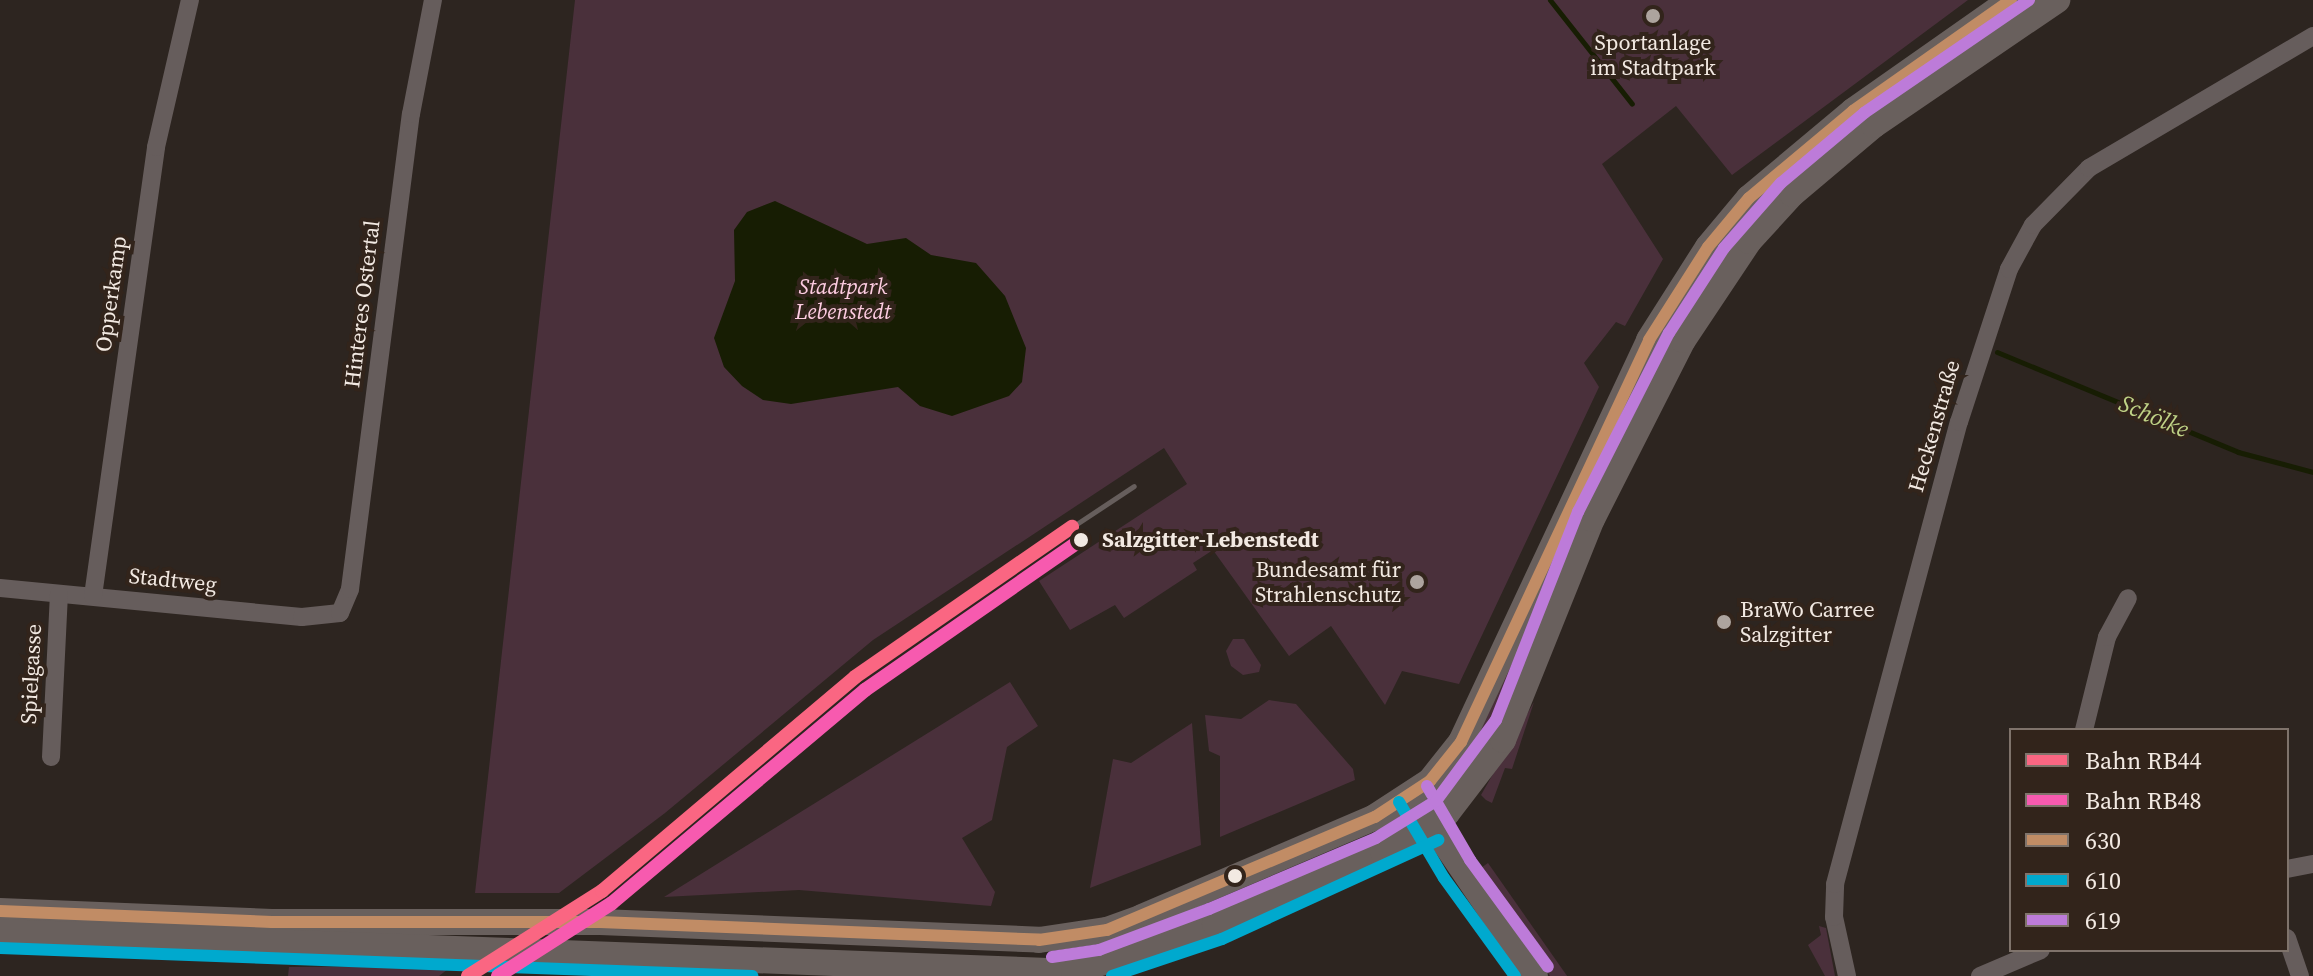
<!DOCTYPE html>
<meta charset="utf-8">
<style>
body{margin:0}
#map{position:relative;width:2313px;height:976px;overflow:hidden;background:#2d2520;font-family:"Source Serif 4",serif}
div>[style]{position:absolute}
.green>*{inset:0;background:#4a303b;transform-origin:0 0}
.water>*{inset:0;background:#171d03}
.stream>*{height:5px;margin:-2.5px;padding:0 2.5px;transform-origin:2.5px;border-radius:2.5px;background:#171d03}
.street>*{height:18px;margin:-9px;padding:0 9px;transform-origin:9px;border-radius:9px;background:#665d5c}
.secondary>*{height:26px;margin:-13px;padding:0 13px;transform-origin:13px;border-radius:13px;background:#69605d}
.rail>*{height:5px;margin:-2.5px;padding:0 2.5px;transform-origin:2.5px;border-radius:2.5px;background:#665e5c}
.bus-1>*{height:12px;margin:-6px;padding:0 6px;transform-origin:6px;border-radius:6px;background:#c18c65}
.bus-2>*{height:12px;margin:-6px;padding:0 6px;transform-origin:6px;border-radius:6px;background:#00a9ce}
.bus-3>*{height:12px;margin:-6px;padding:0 6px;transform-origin:6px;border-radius:6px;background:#bd7bd9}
.rail-1>*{height:14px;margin:-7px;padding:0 7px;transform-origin:7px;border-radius:7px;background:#fa6682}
.rail-2>*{height:14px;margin:-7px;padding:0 7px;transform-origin:7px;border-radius:7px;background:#f75aaf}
.dots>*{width:22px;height:22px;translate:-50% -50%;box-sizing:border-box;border:4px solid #32241b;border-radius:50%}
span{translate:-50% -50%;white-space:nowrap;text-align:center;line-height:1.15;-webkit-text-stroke:8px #32241b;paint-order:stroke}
.poi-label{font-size:22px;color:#f2e9e2}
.right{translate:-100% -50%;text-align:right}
.left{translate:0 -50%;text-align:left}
.park-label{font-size:22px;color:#fecde2;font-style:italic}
.street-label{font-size:22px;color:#f2e9e2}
.stop-label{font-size:22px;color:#f2e9e2;font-weight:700}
.water-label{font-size:24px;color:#bfd286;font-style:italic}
.legend{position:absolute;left:2009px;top:728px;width:280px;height:224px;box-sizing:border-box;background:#32241b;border:2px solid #7f736b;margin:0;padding:10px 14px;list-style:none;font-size:24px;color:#f2e9e2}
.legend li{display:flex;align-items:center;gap:16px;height:40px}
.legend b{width:40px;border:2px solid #7f736b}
</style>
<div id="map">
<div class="green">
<i style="clip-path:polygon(575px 0,1968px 0,1732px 175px,1676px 106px,1602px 164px,1663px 259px,1625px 326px,1616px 322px,1584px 363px,1599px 387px,1459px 684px,1402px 671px,1385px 705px,1331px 626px,1289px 656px,1213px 550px,1193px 563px,1197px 570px,1124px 618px,1115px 605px,1070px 630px,1039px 581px,1187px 484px,1164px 448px,873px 640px,665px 813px,559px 893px,475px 893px)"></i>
<i style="clip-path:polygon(1647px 367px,1655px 371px,1516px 691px,1466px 779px,1459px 772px)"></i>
<i style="clip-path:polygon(1233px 639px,1244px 639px,1261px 665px,1259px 672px,1243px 675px,1231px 666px,1226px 651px)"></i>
<i style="clip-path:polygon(1010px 682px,1038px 726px,1007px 747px,992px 820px,962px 838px,995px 892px,991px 906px,799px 890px,664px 897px)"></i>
<i style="clip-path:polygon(1269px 700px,1296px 704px,1353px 769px,1355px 780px,1220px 837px,1220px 756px,1209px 751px,1205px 715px,1241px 719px)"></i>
<i style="clip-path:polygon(1534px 702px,1512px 769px,1505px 768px,1492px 803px,1486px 800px,1481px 795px)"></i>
<i style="clip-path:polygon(1192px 723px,1201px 845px,1090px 888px,1113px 759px,1131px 763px)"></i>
<i style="left:1488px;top:863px;width:138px;height:14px;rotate:55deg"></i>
<i style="clip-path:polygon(1819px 926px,1826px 928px,1835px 976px,1825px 976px,1808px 945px,1821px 935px)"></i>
<i style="clip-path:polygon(452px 966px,439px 976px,288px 976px,289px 967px)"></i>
</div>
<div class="water">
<i style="clip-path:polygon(775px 201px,867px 244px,906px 238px,931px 255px,976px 263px,1005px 296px,1026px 348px,1022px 382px,1009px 396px,952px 416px,920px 406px,898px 387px,791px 404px,763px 400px,742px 386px,724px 367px,714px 338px,735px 281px,734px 230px,747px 212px)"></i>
</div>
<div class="stream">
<i style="left:1550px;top:0;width:132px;rotate:51.7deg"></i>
<i style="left:1997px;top:352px;width:261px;rotate:22.5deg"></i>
<i style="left:2238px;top:452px;width:78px;rotate:14.9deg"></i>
</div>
<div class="street">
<i style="left:0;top:588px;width:303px;rotate:5.5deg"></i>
<i style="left:302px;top:617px;width:38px;rotate:-6deg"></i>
<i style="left:340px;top:613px;width:26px;rotate:-67deg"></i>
<i style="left:350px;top:589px;width:479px;rotate:-82.7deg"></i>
<i style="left:411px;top:114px;width:116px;rotate:-79.1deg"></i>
<i style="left:93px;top:596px;width:453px;rotate:-82deg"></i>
<i style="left:156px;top:147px;width:151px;rotate:-77deg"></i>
<i style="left:2084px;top:730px;width:96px;rotate:-76.1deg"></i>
<i style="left:2107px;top:637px;width:44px;rotate:-61.7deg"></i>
<i style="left:51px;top:757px;width:163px;rotate:-87.2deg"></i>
<i style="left:2287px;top:869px;width:26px;rotate:-11deg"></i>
<i style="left:2287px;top:938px;width:40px;rotate:71.1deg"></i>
<i style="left:1847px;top:976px;width:60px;rotate:-102.4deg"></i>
<i style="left:1834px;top:917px;width:33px;rotate:-88deg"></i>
<i style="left:1835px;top:884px;width:478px;rotate:-75deg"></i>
<i style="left:1959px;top:422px;width:161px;rotate:-71.9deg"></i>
<i style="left:2009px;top:269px;width:50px;rotate:-61.4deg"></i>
<i style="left:2033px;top:225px;width:80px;rotate:-45.5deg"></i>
<i style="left:2089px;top:168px;width:260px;rotate:-30.5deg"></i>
<i style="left:1980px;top:976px;width:66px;rotate:-23.1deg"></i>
</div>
<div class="secondary">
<i style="left:1423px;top:811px;width:199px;rotate:55.8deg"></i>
<i style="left:0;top:911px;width:272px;rotate:2.3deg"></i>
<i style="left:272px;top:922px;width:328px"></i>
<i style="left:600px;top:922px;width:439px;rotate:2.3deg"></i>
<i style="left:1039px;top:940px;width:69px;rotate:-8.4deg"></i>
<i style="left:1107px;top:930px;width:37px;rotate:-20deg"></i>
<i style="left:1142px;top:917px;width:254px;rotate:-23.2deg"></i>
<i style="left:1375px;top:817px;width:66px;rotate:-33.2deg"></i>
<i style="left:1430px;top:781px;width:50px;rotate:-51.5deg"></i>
<i style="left:1461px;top:742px;width:444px;rotate:-64.9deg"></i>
<i style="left:1649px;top:340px;width:110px;rotate:-57.6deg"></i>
<i style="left:1708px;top:247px;width:64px;rotate:-50.1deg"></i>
<i style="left:1749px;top:198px;width:136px;rotate:-39.9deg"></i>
<i style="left:1853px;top:111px;width:193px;rotate:-35.1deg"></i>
<i style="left:0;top:932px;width:1075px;rotate:2.13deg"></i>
<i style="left:1074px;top:972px;width:149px;rotate:-18.8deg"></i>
<i style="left:1215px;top:924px;width:183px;rotate:-23.2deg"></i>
<i style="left:1383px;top:852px;width:75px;rotate:-31.4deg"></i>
<i style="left:1447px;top:813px;width:92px;rotate:-52.5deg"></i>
<i style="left:1503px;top:740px;width:238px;rotate:-68.1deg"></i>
<i style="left:1592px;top:519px;width:201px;rotate:-63.1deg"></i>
<i style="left:1683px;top:340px;width:119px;rotate:-56.3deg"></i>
<i style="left:1749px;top:241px;width:64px;rotate:-47.5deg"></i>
<i style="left:1792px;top:194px;width:107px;rotate:-40.1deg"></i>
<i style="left:1874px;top:125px;width:222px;rotate:-34.3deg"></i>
</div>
<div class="rail">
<i style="left:1072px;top:527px;width:74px;rotate:-33.5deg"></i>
</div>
<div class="bus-1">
<i style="left:0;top:911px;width:272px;rotate:2.3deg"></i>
<i style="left:272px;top:922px;width:328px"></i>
<i style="left:600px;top:922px;width:439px;rotate:2.3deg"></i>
<i style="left:1039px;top:940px;width:69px;rotate:-8.4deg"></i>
<i style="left:1107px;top:930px;width:291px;rotate:-22.9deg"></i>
<i style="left:1375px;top:817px;width:66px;rotate:-33.2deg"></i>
<i style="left:1430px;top:781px;width:50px;rotate:-51.5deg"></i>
<i style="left:1461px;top:742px;width:444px;rotate:-64.9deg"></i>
<i style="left:1649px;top:340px;width:110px;rotate:-57.6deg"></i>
<i style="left:1708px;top:247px;width:64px;rotate:-50.1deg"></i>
<i style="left:1749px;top:198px;width:136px;rotate:-39.9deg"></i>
<i style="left:1853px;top:111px;width:193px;rotate:-35.1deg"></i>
</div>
<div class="bus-2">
<i style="left:1399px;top:802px;width:88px;rotate:59.4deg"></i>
<i style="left:1444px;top:878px;width:121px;rotate:54.1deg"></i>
<i style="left:0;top:948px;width:753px;rotate:2.13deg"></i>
<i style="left:1112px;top:976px;width:116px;rotate:-18.6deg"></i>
<i style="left:1222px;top:939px;width:238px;rotate:-24.6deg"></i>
</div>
<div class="bus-3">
<i style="left:1427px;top:786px;width:86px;rotate:59.8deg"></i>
<i style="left:1470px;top:860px;width:132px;rotate:53.9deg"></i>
<i style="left:1052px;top:957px;width:48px;rotate:-8.5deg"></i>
<i style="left:1099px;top:950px;width:117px;rotate:-20.4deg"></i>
<i style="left:1209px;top:909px;width:181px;rotate:-23deg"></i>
<i style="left:1376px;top:838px;width:70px;rotate:-31.7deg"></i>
<i style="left:1436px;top:801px;width:101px;rotate:-53.5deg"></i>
<i style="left:1496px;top:720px;width:224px;rotate:-68.5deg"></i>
<i style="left:1578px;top:512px;width:201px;rotate:-63.1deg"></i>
<i style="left:1669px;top:333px;width:101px;rotate:-57.1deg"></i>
<i style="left:1724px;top:248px;width:86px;rotate:-48.8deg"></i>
<i style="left:1781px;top:183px;width:109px;rotate:-40.1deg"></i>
<i style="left:1864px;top:113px;width:200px;rotate:-34.4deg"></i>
</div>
<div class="rail-1">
<i style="left:468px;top:976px;width:159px;rotate:-32.4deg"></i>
<i style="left:602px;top:891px;width:331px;rotate:-40.2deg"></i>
<i style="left:855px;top:677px;width:264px;rotate:-34.7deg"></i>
</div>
<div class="rail-2">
<i style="left:498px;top:976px;width:135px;rotate:-32.6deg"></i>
<i style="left:612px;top:903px;width:331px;rotate:-40.1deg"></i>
<i style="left:865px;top:690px;width:263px;rotate:-34.8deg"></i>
</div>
<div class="dots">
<i style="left:1653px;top:16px;background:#ada49e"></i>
<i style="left:1081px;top:540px;background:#f2e9e2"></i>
<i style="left:1417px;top:582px;background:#ada49e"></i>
<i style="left:1724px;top:622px;background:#ada49e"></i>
<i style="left:1235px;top:876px;background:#f2e9e2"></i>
</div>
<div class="poi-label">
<span style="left:1653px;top:55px">Sportanlage<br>im Stadtpark</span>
<span class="right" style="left:1401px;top:582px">Bundesamt für<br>Strahlenschutz</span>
<span class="left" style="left:1740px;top:622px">BraWo Carree<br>Salzgitter</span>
</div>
<div class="park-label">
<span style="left:843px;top:299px">Stadtpark<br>Lebenstedt</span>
</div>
<div class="street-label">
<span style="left:111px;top:294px;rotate:-82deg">Opperkamp</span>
<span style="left:362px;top:304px;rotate:-83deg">Hinteres Ostertal</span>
<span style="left:1934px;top:426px;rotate:-74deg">Heckenstraße</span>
<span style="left:173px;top:580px;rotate:6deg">Stadtweg</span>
<span style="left:31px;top:674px;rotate:-87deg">Spielgasse</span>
</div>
<div class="stop-label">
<span class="left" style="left:1102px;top:540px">Salzgitter-Lebenstedt</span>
</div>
<div class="water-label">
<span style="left:2154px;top:416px;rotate:23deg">Schölke</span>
</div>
<ul class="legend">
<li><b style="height:10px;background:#fa6682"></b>Bahn RB44</li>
<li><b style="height:10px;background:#f75aaf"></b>Bahn RB48</li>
<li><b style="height:10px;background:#c18c65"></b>630</li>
<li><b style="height:10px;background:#00a9ce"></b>610</li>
<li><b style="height:10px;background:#bd7bd9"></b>619</li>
</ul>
</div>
